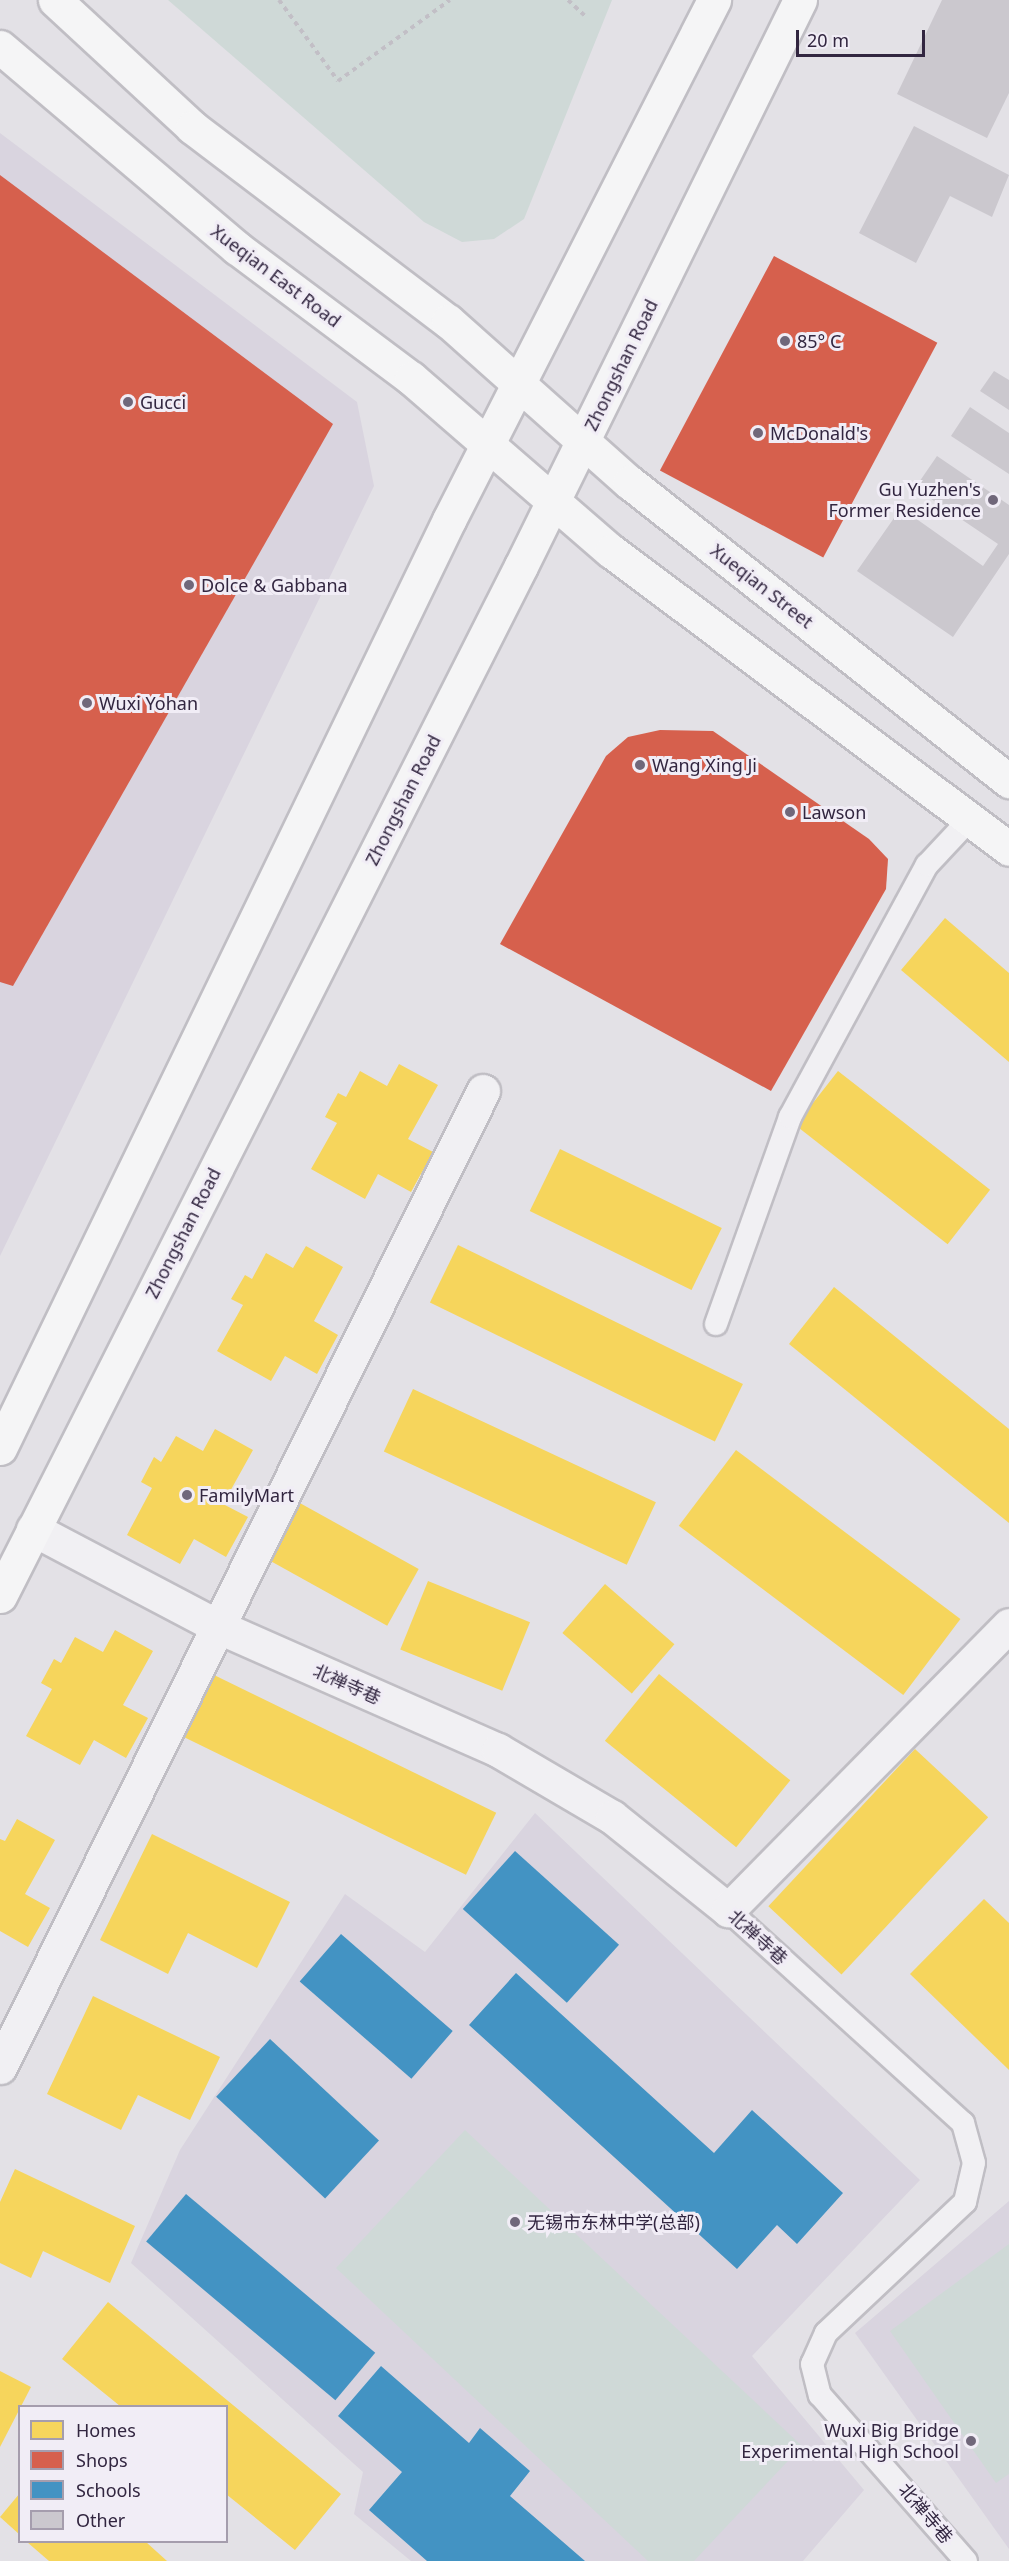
<!DOCTYPE html>
<meta charset="utf-8">
<style>
body{margin:0}
#map{position:relative;width:1009px;height:2561px;overflow:hidden;background:#e3e1e6;font-family:"Noto Sans","Noto Sans SC",sans-serif}
div>[style]{position:absolute}
.built>*{inset:0;background:#d9d4df}
.green>*{inset:0;background:#cfd9d7}
.homes>*{inset:0;background:#f6d55c;transform-origin:0 0}
.shops>*{inset:0;background:#d6604d;transform-origin:0 0}
.schools>*{inset:0;background:#4393c3;transform-origin:0 0}
.building>*{inset:0;background:#cbc8ce}
.path>*{height:4px;margin-top:-2px;transform-origin:0;background:repeating-linear-gradient(90deg,#c2bfc6 0 4.5px,transparent 0 9px)}
.roads{filter:drop-shadow(2px 0 #c0bec4) drop-shadow(-2px 0 #c0bec4) drop-shadow(0 2px #c0bec4) drop-shadow(0 -2px #c0bec4)}
.lane>*{height:22px;margin:-11px;padding:0 11px;transform-origin:11px;border-radius:11px;background:#f1f0f3}
.street>*{height:33px;margin:-16.5px;padding:0 16.5px;transform-origin:16.5px;border-radius:16.5px;background:#f1f0f3}
.secondary>*{height:33px;margin:-16.5px;padding:0 16.5px;transform-origin:16.5px;border-radius:16.5px;background:#f5f5f6}
.dots>*{width:16px;height:16px;translate:-50% -50%;box-sizing:border-box;border:3px solid #f1edf6;border-radius:50%}
span{translate:-50% -50%;white-space:nowrap;text-align:center;line-height:1.15;-webkit-text-stroke:6px #f1edf6;paint-order:stroke}
.street-label{font-size:18px;color:#322640}
.poi-label{font-size:18px;color:#322640}
.left{translate:0 -50%;text-align:left}
.right{translate:-100% -50%;text-align:right}
.legend{position:absolute;left:18px;top:2405px;width:210px;height:138px;box-sizing:border-box;background:#f1edf6;border:2px solid #a59dad;margin:0;padding:8px 10px;list-style:none;font-size:18px;color:#322640}
.legend li{display:flex;align-items:center;gap:12px;height:30px}
.legend b{width:30px;border:2px solid #a59dad}
.scale{position:absolute;left:796px;top:30px;width:129px;height:27px;box-sizing:border-box;border:3px solid #322640;border-top:0;padding-left:8px;font-size:18px;line-height:21px;white-space:nowrap;color:#322640;-webkit-text-stroke:4px #f1edf6;paint-order:stroke}
</style>
<div id="map">
<div class="built">
<i style="clip-path:polygon(0 133px,357px 402px,374px 486px,0 1256px)"></i>
<i style="clip-path:polygon(535px 1813px,920px 2180px,752px 2356px,864px 2490px,803px 2561px,411px 2561px,354px 2514px,363px 2472px,131px 2263px,180px 2150px,345px 1894px,425px 1952px)"></i>
<i style="clip-path:polygon(1009px 2201px,1009px 2549px,855px 2333px)"></i>
</div>
<div class="green">
<i style="clip-path:polygon(168px 0,612px 0,524px 219px,494px 239px,462px 242px,424px 222px)"></i>
<i style="clip-path:polygon(465px 2130px,802px 2446px,694px 2561px,648px 2561px,336px 2268px)"></i>
<i style="clip-path:polygon(1009px 2244px,1009px 2474px,996px 2483px,890px 2331px)"></i>
</div>
<div class="homes">
<i style="clip-path:polygon(945px 918px,1009px 973px,1009px 1062px,901px 970px)"></i>
<i style="clip-path:polygon(399px 1064px,438px 1085px,408px 1139px,433px 1152px,411px 1192px,378px 1174px,365px 1199px,311px 1169px,337px 1123px,325px 1117px,338px 1093px,346px 1097px,360px 1071px,387px 1086px)"></i>
<i style="left:838px;top:1071px;width:193px;height:69px;rotate:38deg"></i>
<i style="left:560px;top:1149px;width:180px;height:69px;rotate:26deg"></i>
<i style="left:458px;top:1245px;width:317px;height:64px;rotate:26deg"></i>
<i style="clip-path:polygon(306px 1246px,343px 1267px,314px 1321px,338px 1335px,317px 1374px,285px 1356px,271px 1381px,217px 1351px,243px 1305px,231px 1299px,245px 1275px,252px 1279px,266px 1253px,293px 1268px)"></i>
<i style="clip-path:polygon(834px 1287px,1009px 1429px,1009px 1523px,789px 1344px)"></i>
<i style="left:413px;top:1389px;width:268px;height:69px;rotate:25deg"></i>
<i style="clip-path:polygon(215px 1429px,253px 1450px,223px 1504px,248px 1517px,226px 1557px,194px 1539px,180px 1564px,127px 1535px,152px 1488px,141px 1482px,154px 1457px,161px 1462px,176px 1436px,203px 1451px)"></i>
<i style="left:736px;top:1450px;width:281px;height:95px;rotate:37deg"></i>
<i style="left:298px;top:1502px;width:138px;height:65px;rotate:29deg"></i>
<i style="left:428px;top:1581px;width:110px;height:74px;rotate:22deg"></i>
<i style="left:605px;top:1584px;width:92px;height:65px;rotate:41deg"></i>
<i style="clip-path:polygon(115px 1630px,153px 1651px,123px 1705px,148px 1718px,126px 1758px,94px 1740px,80px 1765px,26px 1736px,52px 1689px,41px 1683px,54px 1659px,61px 1663px,75px 1637px,103px 1652px)"></i>
<i style="left:659px;top:1674px;width:169px;height:86px;rotate:39deg"></i>
<i style="left:214px;top:1675px;width:314px;height:69px;rotate:26deg"></i>
<i style="left:915px;top:1749px;width:100px;height:215px;rotate:43deg"></i>
<i style="clip-path:polygon(17px 1819px,55px 1840px,25px 1894px,50px 1908px,28px 1947px,0 1931px,0 1839px,5px 1841px)"></i>
<i style="clip-path:polygon(152px 1834px,290px 1902px,257px 1968px,188px 1933px,168px 1974px,100px 1940px)"></i>
<i style="clip-path:polygon(984px 1899px,1009px 1923px,1009px 2070px,910px 1974px)"></i>
<i style="clip-path:polygon(93px 1996px,220px 2057px,190px 2120px,138px 2095px,121px 2130px,47px 2094px)"></i>
<i style="clip-path:polygon(15px 2169px,135px 2226px,110px 2283px,43px 2251px,31px 2278px,0 2263px,0 2202px)"></i>
<i style="clip-path:polygon(108px 2302px,341px 2494px,295px 2550px,226px 2494px,226px 2406px,120px 2406px,62px 2359px)"></i>
<i style="clip-path:polygon(0 2371px,31px 2387px,0 2447px)"></i>
<i style="clip-path:polygon(20px 2493px,20px 2535px,0 2517px)"></i>
<i style="clip-path:polygon(27px 2542px,146px 2542px,167px 2561px,49px 2561px)"></i>
</div>
<div class="shops">
<i style="clip-path:polygon(0 175px,333px 424px,13px 986px,0 982px)"></i>
<i style="left:774px;top:256px;width:185px;height:243px;rotate:28deg"></i>
<i style="clip-path:polygon(660px 730px,713px 731px,869px 839px,888px 859px,886px 889px,771px 1091px,500px 944px,606px 756px,628px 737px)"></i>
</div>
<div class="schools">
<i style="left:515px;top:1851px;width:140px;height:78px;rotate:42deg"></i>
<i style="left:341px;top:1934px;width:148px;height:63px;rotate:41deg"></i>
<i style="clip-path:polygon(516px 1973px,714px 2153px,752px 2110px,843px 2193px,797px 2244px,777px 2225px,737px 2269px,469px 2025px)"></i>
<i style="left:270px;top:2039px;width:149px;height:79px;rotate:43deg"></i>
<i style="left:186px;top:2194px;width:247px;height:62px;rotate:40deg"></i>
<i style="clip-path:polygon(381px 2366px,469px 2443px,480px 2428px,530px 2471px,510px 2496px,585px 2561px,427px 2561px,369px 2510px,402px 2472px,338px 2416px)"></i>
</div>
<div class="building">
<i style="clip-path:polygon(942px 0,1009px 0,1009px 93px,987px 138px,897px 94px)"></i>
<i style="clip-path:polygon(914px 126px,1009px 175px,992px 217px,950px 196px,916px 263px,859px 233px)"></i>
<i style="clip-path:polygon(994px 371px,1009px 380px,1009px 410px,980px 391px)"></i>
<i style="clip-path:polygon(970px 407px,1009px 433px,1009px 474px,951px 436px)"></i>
<i style="clip-path:polygon(937px 456px,1009px 505px,1009px 554px,953px 637px,857px 571px,901px 508px,983px 566px,998px 544px,915px 488px)"></i>
</div>
<div class="path">
<i style="left:279px;top:0;width:100px;rotate:53.9deg"></i>
<i style="left:338px;top:81px;width:138px;rotate:-35.9deg"></i>
<i style="left:568px;top:0;width:26px;rotate:43deg"></i>
</div>
<div class="roads">
<div class="lane">
<i style="left:716px;top:1324px;width:220px;rotate:-70.3deg"></i>
<i style="left:790px;top:1117px;width:287px;rotate:-61.5deg"></i>
<i style="left:927px;top:865px;width:63px;rotate:-46.9deg"></i>
<i style="left:728px;top:1910px;width:317px;rotate:42.2deg"></i>
<i style="left:963px;top:2123px;width:41px;rotate:74.6deg"></i>
<i style="left:974px;top:2163px;width:40px;rotate:103deg"></i>
<i style="left:965px;top:2202px;width:191px;rotate:136.7deg"></i>
<i style="left:826px;top:2333px;width:34px;rotate:114deg"></i>
<i style="left:812px;top:2364px;width:32px;rotate:76deg"></i>
<i style="left:820px;top:2395px;width:221px;rotate:48.7deg"></i>
</div>
<div class="street">
<i style="left:33px;top:1529px;width:210px;rotate:27.8deg"></i>
<i style="left:219px;top:1627px;width:305px;rotate:23.8deg"></i>
<i style="left:498px;top:1750px;width:132px;rotate:30.4deg"></i>
<i style="left:612px;top:1817px;width:149px;rotate:38.7deg"></i>
<i style="left:728px;top:1910px;width:400px;rotate:-45.4deg"></i>
<i style="left:0;top:2067px;width:1089px;rotate:-63.67deg"></i>
</div>
<div class="secondary">
<i style="left:55px;top:0;width:187px;rotate:42.8deg"></i>
<i style="left:192px;top:127px;width:321px;rotate:37.2deg"></i>
<i style="left:448px;top:321px;width:242px;rotate:41.7deg"></i>
<i style="left:629px;top:482px;width:484px;rotate:38.2deg"></i>
<i style="left:0;top:47px;width:311px;rotate:40.3deg"></i>
<i style="left:237px;top:248px;width:217px;rotate:36.8deg"></i>
<i style="left:411px;top:378px;width:264px;rotate:40.9deg"></i>
<i style="left:611px;top:551px;width:497px;rotate:36.8deg"></i>
<i style="left:0;top:1448px;width:1031px;rotate:-64.18deg"></i>
<i style="left:449px;top:520px;width:584px;rotate:-63deg"></i>
<i style="left:0;top:1596px;width:1154px;rotate:-63.17deg"></i>
<i style="left:521px;top:566px;width:631px;rotate:-63.76deg"></i>
</div>
</div>
<div class="dots">
<i style="left:785px;top:341px;background:#70677a"></i>
<i style="left:128px;top:402px;background:#70677a"></i>
<i style="left:758px;top:433px;background:#70677a"></i>
<i style="left:993px;top:500px;background:#70677a"></i>
<i style="left:189px;top:585px;background:#70677a"></i>
<i style="left:87px;top:703px;background:#70677a"></i>
<i style="left:640px;top:765px;background:#70677a"></i>
<i style="left:790px;top:812px;background:#70677a"></i>
<i style="left:187px;top:1495px;background:#70677a"></i>
<i style="left:515px;top:2222px;background:#70677a"></i>
<i style="left:971px;top:2441px;background:#70677a"></i>
</div>
<div class="street-label">
<span style="left:276px;top:276px;rotate:37deg">Xueqian East Road</span>
<span style="left:621px;top:365px;rotate:-64deg">Zhongshan Road</span>
<span style="left:762px;top:586px;rotate:38deg">Xueqian Street</span>
<span style="left:403px;top:800px;rotate:-63deg">Zhongshan Road</span>
<span style="left:183px;top:1233px;rotate:-63deg">Zhongshan Road</span>
<span style="left:347px;top:1684px;rotate:24deg">北禅寺巷</span>
<span style="left:758px;top:1937px;rotate:42deg">北禅寺巷</span>
<span style="left:926px;top:2513px;rotate:50deg">北禅寺巷</span>
</div>
<div class="poi-label">
<span class="left" style="left:797px;top:341px">85° C</span>
<span class="left" style="left:140px;top:402px">Gucci</span>
<span class="left" style="left:770px;top:433px">McDonald's</span>
<span class="right" style="left:981px;top:500px">Gu Yuzhen's<br>Former Residence</span>
<span class="left" style="left:201px;top:585px">Dolce &amp; Gabbana</span>
<span class="left" style="left:99px;top:703px">Wuxi Yohan</span>
<span class="left" style="left:652px;top:765px">Wang Xing Ji</span>
<span class="left" style="left:802px;top:812px">Lawson</span>
<span class="left" style="left:199px;top:1495px">FamilyMart</span>
<span class="left" style="left:527px;top:2222px">无锡市东林中学(总部)</span>
<span class="right" style="left:959px;top:2441px">Wuxi Big Bridge<br>Experimental High School</span>
</div>
<ul class="legend">
<li><b style="height:16px;background:#f6d55c"></b>Homes</li>
<li><b style="height:16px;background:#d6604d"></b>Shops</li>
<li><b style="height:16px;background:#4393c3"></b>Schools</li>
<li><b style="height:16px;background:#cbc8ce"></b>Other</li>
</ul>
<div class="scale">20 m</div>
</div>
